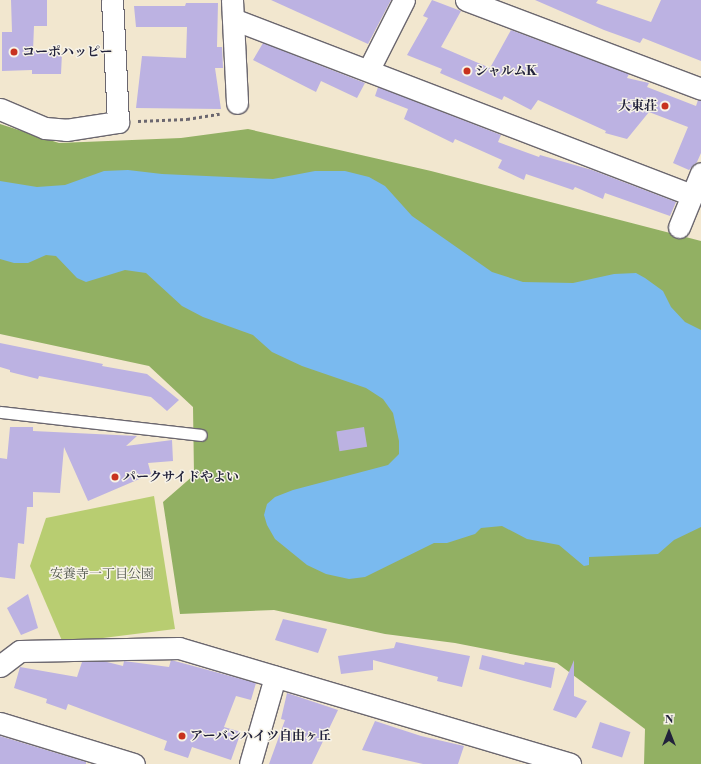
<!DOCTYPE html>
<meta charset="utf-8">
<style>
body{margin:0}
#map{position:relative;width:701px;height:764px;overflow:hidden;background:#f2e7cf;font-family:"Libre Bodoni","Noto Serif JP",serif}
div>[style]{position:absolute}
.green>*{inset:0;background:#b8cd71}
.forest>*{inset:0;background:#92b063}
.water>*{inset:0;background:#7abaef}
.building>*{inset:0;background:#bcb2e2;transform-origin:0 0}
.path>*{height:2.5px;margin-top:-1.25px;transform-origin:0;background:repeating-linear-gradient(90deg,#6b676f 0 3px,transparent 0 6px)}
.roads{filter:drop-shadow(1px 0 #6b676f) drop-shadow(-1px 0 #6b676f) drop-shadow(0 1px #6b676f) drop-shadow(0 -1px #6b676f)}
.service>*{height:11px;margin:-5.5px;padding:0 5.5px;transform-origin:5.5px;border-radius:5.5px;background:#fff}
.minor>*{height:21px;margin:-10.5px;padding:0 10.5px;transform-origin:10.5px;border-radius:10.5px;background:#fff}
.dots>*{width:11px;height:11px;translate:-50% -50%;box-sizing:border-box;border:2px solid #f7f3e8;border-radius:50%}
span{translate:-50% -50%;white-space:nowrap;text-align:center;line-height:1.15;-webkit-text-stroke:3px #f7f3e8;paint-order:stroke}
.poi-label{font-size:13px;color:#22223b;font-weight:700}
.left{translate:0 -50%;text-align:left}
.right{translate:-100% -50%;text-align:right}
.park-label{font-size:13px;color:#4f554b}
.north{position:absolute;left:649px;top:712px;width:40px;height:40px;-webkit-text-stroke:3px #f7f3e8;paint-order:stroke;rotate:0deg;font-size:11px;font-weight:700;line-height:16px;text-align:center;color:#22223b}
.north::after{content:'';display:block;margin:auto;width:14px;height:18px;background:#22223b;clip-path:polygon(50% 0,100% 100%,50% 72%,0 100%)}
</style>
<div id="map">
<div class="green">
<i style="clip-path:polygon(154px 496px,175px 629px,63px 643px,30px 566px,46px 518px)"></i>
</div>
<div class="forest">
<i style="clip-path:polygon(0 124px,59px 143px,181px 138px,248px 129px,431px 171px,701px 241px,701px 764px,644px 764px,645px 729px,557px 663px,455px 643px,385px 634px,274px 610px,180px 614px,163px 502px,194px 475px,193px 407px,149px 366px,0 334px)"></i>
</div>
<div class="water">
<i style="clip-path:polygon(128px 170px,162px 174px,273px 179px,315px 171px,345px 171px,369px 177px,385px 186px,412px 216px,492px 272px,523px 282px,573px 283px,614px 274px,636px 273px,645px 278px,663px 291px,671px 307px,685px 322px,701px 330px,701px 527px,674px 540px,658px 554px,589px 557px,589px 565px,584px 566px,559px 545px,527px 539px,502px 526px,481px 528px,475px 534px,447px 543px,434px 543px,365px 577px,349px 579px,326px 574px,307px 565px,275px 539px,267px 525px,264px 515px,267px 504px,275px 497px,293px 490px,388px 465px,399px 454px,399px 441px,393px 413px,383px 399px,366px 388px,302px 366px,272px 352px,253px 335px,203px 317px,182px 306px,146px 273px,125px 270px,86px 282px,77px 278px,56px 256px,46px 255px,28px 263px,14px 263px,0 259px,0 181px,37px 187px,65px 185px,104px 171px)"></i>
</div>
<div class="building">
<i style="clip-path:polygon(11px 0,47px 0,47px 26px,34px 26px,33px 51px,62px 53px,61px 74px,32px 74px,32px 70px,2px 71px,2px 32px,12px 32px)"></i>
<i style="clip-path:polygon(271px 0,391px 0,368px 44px)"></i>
<i style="clip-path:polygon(432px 0,461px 11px,441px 47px,490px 68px,511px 30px,629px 74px,627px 78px,649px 83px,647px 87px,696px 106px,698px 100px,701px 101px,701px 153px,697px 162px,689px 170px,673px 163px,688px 127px,649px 112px,627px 139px,605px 133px,606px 131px,538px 100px,531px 110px,504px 96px,502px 100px,440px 73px,442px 69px,407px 55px,428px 18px,423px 16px)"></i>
<i style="clip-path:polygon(535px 0,598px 0,596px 3px,651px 22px,661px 0,701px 0,701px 61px,643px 38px,640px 43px,604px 30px)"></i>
<i style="clip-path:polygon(186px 3px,218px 3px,217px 47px,222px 47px,223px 68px,215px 68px,221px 109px,136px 108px,142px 56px,186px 58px,187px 27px,136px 27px,134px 6px,185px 6px)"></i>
<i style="clip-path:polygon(263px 43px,365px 83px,357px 98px,321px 81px,316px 92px,253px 60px)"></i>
<i style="clip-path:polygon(378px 87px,501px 135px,498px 142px,539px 157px,540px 155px,592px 170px,676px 202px,670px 216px,605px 193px,603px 199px,575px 187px,573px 190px,526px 174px,524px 180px,498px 168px,502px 160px,455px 139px,453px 143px,404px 119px,408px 109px,375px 96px)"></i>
<i style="clip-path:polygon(0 343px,103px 364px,102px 366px,147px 374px,179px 400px,167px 411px,151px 397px,39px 376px,38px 379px,10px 372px,10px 370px,0 367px)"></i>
<i style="clip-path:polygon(10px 427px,33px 427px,33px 431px,137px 436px,126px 446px,172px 440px,173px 461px,148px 463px,151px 474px,88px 501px,64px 447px,60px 493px,33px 492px,33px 507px,27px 507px,24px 544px,18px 543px,15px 579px,0 577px,0 458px,7px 459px)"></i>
<i style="left:364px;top:427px;width:20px;height:28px;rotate:81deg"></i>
<i style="clip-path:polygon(28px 594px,38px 628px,21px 635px,7px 608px)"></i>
<i style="clip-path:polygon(283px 619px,327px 629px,318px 653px,275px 640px)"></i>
<i style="clip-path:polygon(396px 642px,470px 656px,462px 687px,437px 681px,438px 677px,373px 660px,373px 670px,341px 674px,338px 656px,394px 648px)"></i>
<i style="clip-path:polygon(482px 655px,524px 665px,525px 662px,555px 668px,551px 688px,479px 669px)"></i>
<i style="clip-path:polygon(171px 660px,256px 683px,251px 700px,236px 696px,224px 727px,241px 732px,231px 760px,192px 747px,188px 758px,164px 750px,167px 741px,68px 704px,66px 710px,46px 703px,47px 699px,14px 688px,20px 667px,77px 677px,82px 662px,103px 661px,123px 666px,124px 661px,169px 667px)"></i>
<i style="clip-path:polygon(574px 660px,574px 696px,587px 701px,576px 718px,553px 710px)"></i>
<i style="clip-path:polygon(287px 693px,338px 710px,312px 764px,269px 764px,285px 720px,281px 719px)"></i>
<i style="clip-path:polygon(375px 721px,421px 736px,464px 746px,458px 764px,423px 764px,362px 750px)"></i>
<i style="left:600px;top:722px;width:32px;height:27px;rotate:18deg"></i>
<i style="clip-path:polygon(0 736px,86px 762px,86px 764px,0 764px)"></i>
</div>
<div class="path">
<i style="left:138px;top:121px;width:49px;rotate:-2.3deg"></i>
<i style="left:187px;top:119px;width:33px;rotate:-9deg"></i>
</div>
<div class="roads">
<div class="service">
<i style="left:0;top:412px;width:202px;rotate:6.5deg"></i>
</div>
<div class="minor">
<i style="left:232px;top:0;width:103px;rotate:87.2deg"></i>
<i style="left:466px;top:0;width:251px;rotate:20.7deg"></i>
<i style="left:233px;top:19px;width:492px;rotate:21deg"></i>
<i style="left:369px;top:69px;width:77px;rotate:-63.1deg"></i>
<i style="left:0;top:109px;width:49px;rotate:22.9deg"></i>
<i style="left:45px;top:128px;width:21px;rotate:5deg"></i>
<i style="left:66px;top:130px;width:53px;rotate:-8.7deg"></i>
<i style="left:118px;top:122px;width:122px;rotate:-92.8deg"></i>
<i style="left:679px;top:227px;width:58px;rotate:-67.8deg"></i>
<i style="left:0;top:666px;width:25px;rotate:-37deg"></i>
<i style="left:20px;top:651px;width:159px;rotate:-1.1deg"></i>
<i style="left:179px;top:648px;width:408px;rotate:16.5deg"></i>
<i style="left:0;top:723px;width:140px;rotate:17deg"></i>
<i style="left:250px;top:764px;width:91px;rotate:-74deg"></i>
</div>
</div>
<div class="dots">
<i style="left:14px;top:52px;background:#c8321e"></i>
<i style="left:467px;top:71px;background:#c8321e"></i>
<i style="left:665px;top:106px;background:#c8321e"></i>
<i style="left:115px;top:477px;background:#c8321e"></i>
<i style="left:182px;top:736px;background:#c8321e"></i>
</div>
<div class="poi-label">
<span class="left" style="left:22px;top:52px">コーポハッピー</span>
<span class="left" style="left:475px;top:71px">シャルムK</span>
<span class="right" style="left:657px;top:106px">大東荘</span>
<span class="left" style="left:123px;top:477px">パークサイドやよい</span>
<span class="left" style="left:190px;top:736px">アーバンハイツ自由ヶ丘</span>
</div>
<div class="park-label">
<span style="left:102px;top:574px">安養寺一丁目公園</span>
</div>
<div class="north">N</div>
</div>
